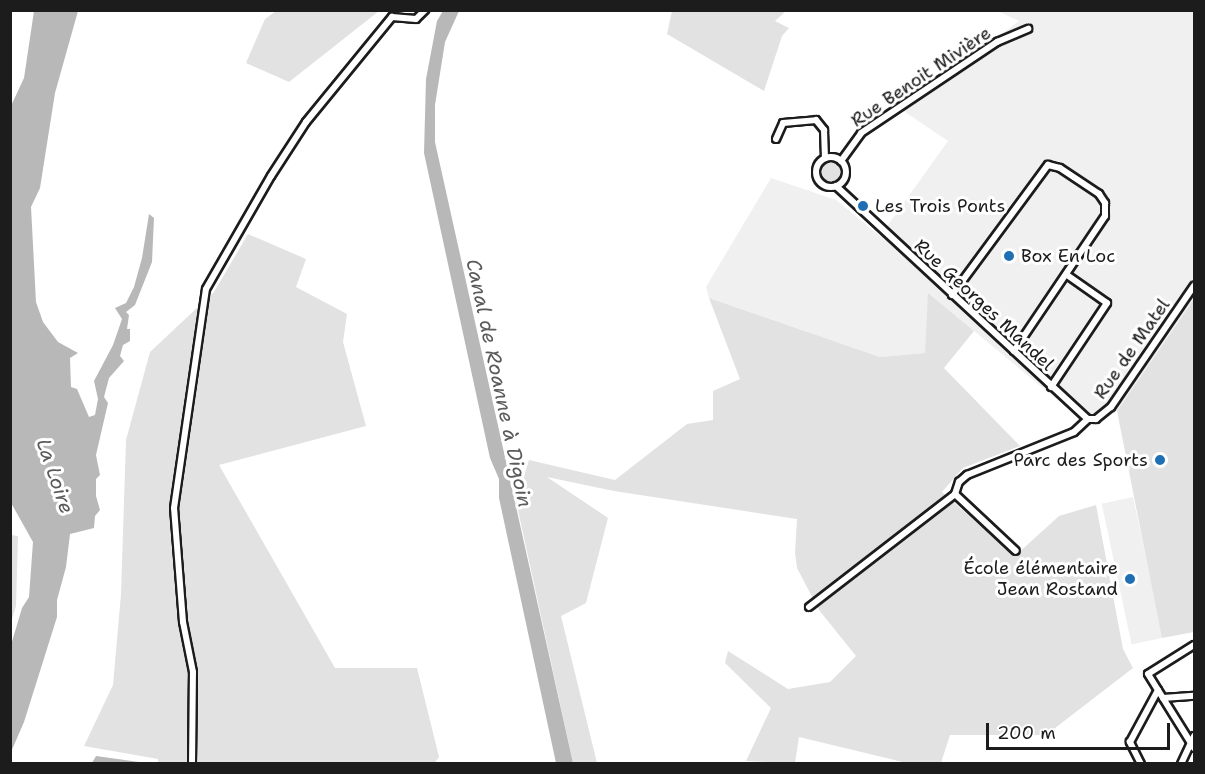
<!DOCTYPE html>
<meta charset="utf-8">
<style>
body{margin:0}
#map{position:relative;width:1205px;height:774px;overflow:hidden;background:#fff;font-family:"Shantell Sans",sans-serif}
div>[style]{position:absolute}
.built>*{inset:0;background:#f0f0f0;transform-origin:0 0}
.green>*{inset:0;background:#e2e2e2}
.round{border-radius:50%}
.water>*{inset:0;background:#b8b8b8}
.roads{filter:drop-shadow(2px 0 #1c1c1c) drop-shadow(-2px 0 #1c1c1c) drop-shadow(0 2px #1c1c1c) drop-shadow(0 -2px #1c1c1c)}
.street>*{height:6px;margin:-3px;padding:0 3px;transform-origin:3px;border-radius:3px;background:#fff}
.street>.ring{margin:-3px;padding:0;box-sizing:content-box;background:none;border:6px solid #fff;border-radius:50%}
.dots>*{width:16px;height:16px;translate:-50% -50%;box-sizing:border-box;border:3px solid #fff;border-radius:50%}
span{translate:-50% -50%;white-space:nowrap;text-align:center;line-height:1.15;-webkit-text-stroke:6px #fff;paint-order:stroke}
.street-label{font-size:18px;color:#1c1c1c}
.poi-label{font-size:18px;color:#1c1c1c}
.left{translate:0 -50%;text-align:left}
.right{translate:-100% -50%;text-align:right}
.water-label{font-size:20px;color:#5a5a5a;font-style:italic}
.frame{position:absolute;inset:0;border:12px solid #1c1c1c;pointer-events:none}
.scale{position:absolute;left:986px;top:723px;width:184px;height:27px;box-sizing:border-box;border:3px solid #1c1c1c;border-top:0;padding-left:8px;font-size:18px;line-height:21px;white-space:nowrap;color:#1c1c1c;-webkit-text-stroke:4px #fff;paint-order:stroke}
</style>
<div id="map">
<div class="built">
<i style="clip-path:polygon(998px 11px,1194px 11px,1194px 299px,1117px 411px,1096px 425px,1088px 425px,929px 294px,925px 353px,880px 357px,709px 298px,706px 287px,771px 178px,836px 200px,880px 236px,948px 141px,896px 106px,949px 73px,1019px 21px)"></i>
<i style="left:1133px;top:497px;width:144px;height:32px;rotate:78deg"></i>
</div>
<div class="green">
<i style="clip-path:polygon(276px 11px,276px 10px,379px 11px,289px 82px,246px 63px,265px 19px)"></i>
<i style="clip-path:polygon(672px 11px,783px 11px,784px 13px,775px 21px,789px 28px,782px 36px,764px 91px,667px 34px)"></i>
<i class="round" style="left:819px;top:161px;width:22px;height:22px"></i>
<i style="clip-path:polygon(248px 234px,306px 259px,296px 287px,347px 314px,343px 342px,366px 426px,219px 465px,335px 668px,417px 668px,439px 757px,434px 764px,158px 764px,158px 759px,84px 746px,113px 685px,121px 594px,126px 440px,150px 352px,214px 292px)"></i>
<i style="clip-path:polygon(928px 293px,974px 331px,944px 368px,1020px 446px,963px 468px,942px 492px,1015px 556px,1059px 516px,1096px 505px,1123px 649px,1133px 668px,1046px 735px,950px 735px,941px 763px,907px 763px,799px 737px,795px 763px,746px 761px,771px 708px,725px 663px,728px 651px,788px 689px,830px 682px,856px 656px,819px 610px,797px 568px,795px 553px,797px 519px,614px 491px,547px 477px,608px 518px,586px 603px,561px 616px,597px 763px,573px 763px,516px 501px,529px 460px,615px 480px,687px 424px,713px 420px,713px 391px,740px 379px,709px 298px,880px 357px,925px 353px)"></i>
<i style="clip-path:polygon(1194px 299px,1194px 632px,1162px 638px,1117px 411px)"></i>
<i style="clip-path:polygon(11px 535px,18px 536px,16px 606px,11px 622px)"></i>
</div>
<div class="water">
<i style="clip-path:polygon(34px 11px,78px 11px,55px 93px,40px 188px,31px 207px,36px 302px,43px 322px,58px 342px,78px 353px,70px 358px,71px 387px,77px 389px,89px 417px,95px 415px,98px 399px,94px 381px,113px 345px,122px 319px,115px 308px,126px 303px,134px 287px,142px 258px,149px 214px,154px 218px,152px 262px,135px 305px,126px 312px,129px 315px,127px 329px,130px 329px,130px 341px,123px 345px,120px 356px,124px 361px,109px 378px,104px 397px,108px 403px,96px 455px,100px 475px,96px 479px,96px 496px,100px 510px,95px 516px,94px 528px,70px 534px,66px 567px,57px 600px,57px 617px,24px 722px,11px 752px,11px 645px,22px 608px,29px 597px,33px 542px,10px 501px,10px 108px,24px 78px)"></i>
<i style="clip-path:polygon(443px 11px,459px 11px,445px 42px,435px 105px,435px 142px,573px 763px,556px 763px,499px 498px,499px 479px,490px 458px,424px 153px,426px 79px,437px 21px)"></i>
<i style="clip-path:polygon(96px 756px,146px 763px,92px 763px)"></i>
</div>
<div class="roads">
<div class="street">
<i style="left:776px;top:139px;width:17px;rotate:-66deg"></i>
<i style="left:783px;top:123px;width:33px;rotate:-5deg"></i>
<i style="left:816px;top:120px;width:13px;rotate:51deg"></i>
<i style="left:824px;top:130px;width:28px;rotate:88deg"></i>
<i class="ring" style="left:816px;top:157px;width:24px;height:24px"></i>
<i style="left:841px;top:161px;width:34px;rotate:-54deg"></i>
<i style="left:861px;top:133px;width:164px;rotate:-33.8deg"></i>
<i style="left:997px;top:42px;width:34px;rotate:-23deg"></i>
<i style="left:836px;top:186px;width:343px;rotate:42.8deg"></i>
<i style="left:952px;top:295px;width:162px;rotate:-53.6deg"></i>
<i style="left:1048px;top:165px;width:12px;rotate:14deg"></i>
<i style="left:1060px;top:168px;width:47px;rotate:33.7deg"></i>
<i style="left:1099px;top:194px;width:11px;rotate:56deg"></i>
<i style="left:1105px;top:203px;width:13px;rotate:90deg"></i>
<i style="left:1105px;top:216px;width:163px;rotate:124deg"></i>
<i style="left:1051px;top:387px;width:101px;rotate:-56.3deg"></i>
<i style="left:1107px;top:303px;width:49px;rotate:-145deg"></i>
<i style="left:1088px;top:419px;width:8px"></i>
<i style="left:1096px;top:419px;width:19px;rotate:-39deg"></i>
<i style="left:1111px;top:407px;width:147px;rotate:-55.6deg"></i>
<i style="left:955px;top:494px;width:83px;rotate:43.1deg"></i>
<i style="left:809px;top:607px;width:185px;rotate:-37.7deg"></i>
<i style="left:955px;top:494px;width:13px;rotate:-72deg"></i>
<i style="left:959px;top:482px;width:11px;rotate:-41deg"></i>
<i style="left:967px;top:475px;width:115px;rotate:-21.9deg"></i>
<i style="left:1074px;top:432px;width:19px;rotate:-43deg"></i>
<i style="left:1194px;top:645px;width:54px;rotate:147.8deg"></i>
<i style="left:1148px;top:674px;width:87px;rotate:58.1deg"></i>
<i style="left:1163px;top:698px;width:31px;rotate:-4deg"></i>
<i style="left:192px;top:764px;width:92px;rotate:-89.4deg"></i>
<i style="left:193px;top:672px;width:51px;rotate:-101.3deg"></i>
<i style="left:183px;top:622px;width:114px;rotate:-94.5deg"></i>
<i style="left:174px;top:508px;width:221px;rotate:-81.7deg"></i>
<i style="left:206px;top:289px;width:130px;rotate:-60.1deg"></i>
<i style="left:271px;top:176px;width:64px;rotate:-57.1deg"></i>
<i style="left:306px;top:122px;width:136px;rotate:-50.7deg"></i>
<i style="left:392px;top:17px;width:24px;rotate:5deg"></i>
<i style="left:416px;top:19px;width:13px;rotate:-45deg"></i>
<i style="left:1141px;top:764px;width:25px;rotate:-117deg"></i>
<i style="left:1130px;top:742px;width:59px;rotate:-61.7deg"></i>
<i style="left:1181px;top:764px;width:31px;rotate:-65deg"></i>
</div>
</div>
<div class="dots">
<i style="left:863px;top:206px;background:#1f6fb2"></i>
<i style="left:1009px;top:256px;background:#1f6fb2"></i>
<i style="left:1160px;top:460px;background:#1f6fb2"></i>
<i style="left:1130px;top:579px;background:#1f6fb2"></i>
</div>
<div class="street-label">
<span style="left:921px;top:77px;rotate:-34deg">Rue Benoit Mivière</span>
<span style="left:984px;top:305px;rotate:43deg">Rue Georges Mandel</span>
<span style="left:1132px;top:349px;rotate:-55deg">Rue de Matel</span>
</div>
<div class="poi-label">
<span class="left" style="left:875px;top:206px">Les Trois Ponts</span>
<span class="left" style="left:1021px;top:256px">Box En Loc</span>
<span class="right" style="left:1148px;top:460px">Parc des Sports</span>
<span class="right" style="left:1118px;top:579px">École élémentaire<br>Jean Rostand</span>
</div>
<div class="water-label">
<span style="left:499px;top:383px;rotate:78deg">Canal de Roanne à Digoin</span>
<span style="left:55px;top:476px;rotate:71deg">La Loire</span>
</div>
<div class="frame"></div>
<div class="scale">200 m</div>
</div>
